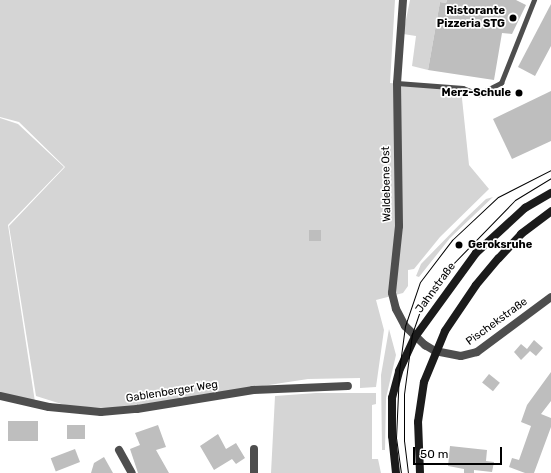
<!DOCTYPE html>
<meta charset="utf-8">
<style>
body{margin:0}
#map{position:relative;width:551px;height:473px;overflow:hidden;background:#fff;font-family:Rubik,sans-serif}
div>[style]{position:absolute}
.green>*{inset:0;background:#d5d5d5}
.building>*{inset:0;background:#bebebe;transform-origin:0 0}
.service>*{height:4.5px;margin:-2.25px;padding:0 2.25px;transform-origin:2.25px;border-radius:2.25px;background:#4e4e4e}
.minor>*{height:8px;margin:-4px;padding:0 4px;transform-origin:4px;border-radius:4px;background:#4e4e4e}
.secondary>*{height:8px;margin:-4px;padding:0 4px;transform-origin:4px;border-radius:4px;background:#1b1b1b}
.tram>*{height:1px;margin:-0.5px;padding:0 0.5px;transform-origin:0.5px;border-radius:0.5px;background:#000}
.dots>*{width:11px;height:11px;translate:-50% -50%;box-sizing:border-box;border:2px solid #fff;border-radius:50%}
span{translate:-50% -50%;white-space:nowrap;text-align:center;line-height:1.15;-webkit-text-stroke:3.5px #fff;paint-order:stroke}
.poi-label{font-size:11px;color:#000;font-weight:700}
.right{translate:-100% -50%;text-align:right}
.left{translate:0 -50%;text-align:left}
.street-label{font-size:11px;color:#000}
.scale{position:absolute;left:413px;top:447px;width:89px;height:18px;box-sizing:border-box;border:2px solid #000;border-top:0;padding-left:5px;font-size:12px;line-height:14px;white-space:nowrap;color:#000;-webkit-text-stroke:3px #fff;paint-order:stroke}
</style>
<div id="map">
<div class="green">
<i style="clip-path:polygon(0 0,395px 0,390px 83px,461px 89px,469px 165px,489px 189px,440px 237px,414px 269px,408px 270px,408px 286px,403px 293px,376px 300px,384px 330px,376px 387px,360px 388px,360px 378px,308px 379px,119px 408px,71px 407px,36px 396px,9px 226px,65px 167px,19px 122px,0 117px)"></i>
<i style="clip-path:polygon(410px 0,447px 0,446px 3px,440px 2px,428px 70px,412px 66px,416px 36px,403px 34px)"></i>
<i style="clip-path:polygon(0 118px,18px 124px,64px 167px,8px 225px,35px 402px,0 393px)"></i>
<i style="clip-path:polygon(493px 197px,450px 238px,419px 277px,416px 276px,421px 264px,465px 219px,486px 199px)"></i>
<i style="clip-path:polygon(389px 329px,396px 355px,386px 398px,385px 450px,382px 450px,381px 375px)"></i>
<i style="clip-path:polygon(316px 393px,376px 393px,376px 404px,372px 405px,372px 459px,378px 459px,381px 473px,271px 473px,275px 396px)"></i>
</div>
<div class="building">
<i style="clip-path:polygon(447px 0,516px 0,526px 5px,512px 34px,502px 33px,494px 80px,428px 70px,440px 2px,446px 3px)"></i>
<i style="clip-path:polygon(551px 4px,551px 46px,535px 76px,518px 67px)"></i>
<i style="clip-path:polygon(551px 91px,551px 141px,512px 159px,493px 119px)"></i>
<i style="left:309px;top:230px;width:12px;height:11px"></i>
<i style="clip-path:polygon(534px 340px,543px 348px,536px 356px,530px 351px,521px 360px,514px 352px,521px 344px,527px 349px)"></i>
<i style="clip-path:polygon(551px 372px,551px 401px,541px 414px,551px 418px,551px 427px,534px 473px,525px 473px,509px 467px,512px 458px,519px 460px,531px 426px,521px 422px,527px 405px)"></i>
<i style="left:489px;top:374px;width:14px;height:11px;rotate:39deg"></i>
<i style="left:38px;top:421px;width:20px;height:30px;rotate:90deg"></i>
<i style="left:85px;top:425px;width:14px;height:18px;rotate:90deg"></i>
<i style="clip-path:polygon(158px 425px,166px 447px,156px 450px,169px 473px,138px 473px,130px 449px,140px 445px,135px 433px)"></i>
<i style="clip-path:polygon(218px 434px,226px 449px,236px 443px,245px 458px,236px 464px,232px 459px,214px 470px,200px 446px)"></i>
<i style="clip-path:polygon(450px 446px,487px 450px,486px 461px,494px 462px,492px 472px,474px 470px,474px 473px,464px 473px,464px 469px,448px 466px)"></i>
<i style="left:75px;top:449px;width:14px;height:26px;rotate:69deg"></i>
<i style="clip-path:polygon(104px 457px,113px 473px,91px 473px,94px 463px)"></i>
</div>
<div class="service">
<i style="left:397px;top:83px;width:66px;rotate:4.3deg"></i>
<i style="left:463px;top:88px;width:17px;rotate:21deg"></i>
<i style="left:479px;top:94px;width:25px;rotate:-27deg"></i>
<i style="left:501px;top:83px;width:89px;rotate:-68.3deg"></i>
</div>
<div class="minor">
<i style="left:403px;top:0;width:83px;rotate:94.1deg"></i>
<i style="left:397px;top:83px;width:143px;rotate:89.2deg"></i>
<i style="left:399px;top:226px;width:67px;rotate:96deg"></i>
<i style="left:392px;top:293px;width:16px;rotate:76deg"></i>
<i style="left:396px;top:309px;width:19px;rotate:62deg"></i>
<i style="left:405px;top:326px;width:28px;rotate:44deg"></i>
<i style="left:425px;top:345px;width:12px;rotate:31deg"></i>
<i style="left:435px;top:351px;width:26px;rotate:11deg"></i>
<i style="left:461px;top:356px;width:16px;rotate:-14deg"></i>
<i style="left:477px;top:352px;width:92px;rotate:-36.6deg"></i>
<i style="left:0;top:396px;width:50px;rotate:12.7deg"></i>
<i style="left:49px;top:407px;width:52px;rotate:5.5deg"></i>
<i style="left:101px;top:412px;width:36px;rotate:-5deg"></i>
<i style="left:137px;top:409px;width:118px;rotate:-9.3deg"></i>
<i style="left:253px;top:390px;width:95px;rotate:-2.4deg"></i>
<i style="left:119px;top:450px;width:26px;rotate:61deg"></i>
<i style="left:254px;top:473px;width:24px;rotate:-90deg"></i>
</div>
<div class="secondary">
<i style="left:396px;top:473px;width:37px;rotate:-96deg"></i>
<i style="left:392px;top:436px;width:38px;rotate:-90deg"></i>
<i style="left:392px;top:398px;width:28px;rotate:-75deg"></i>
<i style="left:399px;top:371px;width:38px;rotate:-65deg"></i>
<i style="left:415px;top:337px;width:104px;rotate:-54deg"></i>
<i style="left:476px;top:253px;width:67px;rotate:-42.6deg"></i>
<i style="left:525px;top:208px;width:30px;rotate:-30deg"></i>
<i style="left:420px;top:473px;width:51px;rotate:-92.2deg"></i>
<i style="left:418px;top:422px;width:40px;rotate:-81.5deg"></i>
<i style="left:424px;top:382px;width:55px;rotate:-67.6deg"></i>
<i style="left:445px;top:331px;width:55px;rotate:-56deg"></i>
<i style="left:476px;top:285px;width:35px;rotate:-50deg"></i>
<i style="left:499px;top:258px;width:33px;rotate:-47deg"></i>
<i style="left:521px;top:234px;width:38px;rotate:-37deg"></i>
</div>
<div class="tram">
<i style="left:401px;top:473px;width:35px;rotate:-98deg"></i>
<i style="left:396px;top:438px;width:67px;rotate:-87.4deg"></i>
<i style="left:399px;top:371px;width:45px;rotate:-82.4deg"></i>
<i style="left:405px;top:326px;width:46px;rotate:-71.2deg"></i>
<i style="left:420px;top:282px;width:53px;rotate:-52.7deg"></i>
<i style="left:452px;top:240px;width:63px;rotate:-43.1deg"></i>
<i style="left:498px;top:197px;width:59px;rotate:-27deg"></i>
<i style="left:408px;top:473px;width:32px;rotate:-97deg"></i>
<i style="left:404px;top:441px;width:47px;rotate:-90deg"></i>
<i style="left:404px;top:394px;width:61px;rotate:-82.4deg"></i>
<i style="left:412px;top:334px;width:37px;rotate:-71deg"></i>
<i style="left:424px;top:299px;width:36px;rotate:-52deg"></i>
<i style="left:446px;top:271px;width:99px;rotate:-45.8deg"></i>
<i style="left:515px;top:200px;width:42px;rotate:-31.4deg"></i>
</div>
<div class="dots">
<i style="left:513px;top:18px;background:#000"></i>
<i style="left:519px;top:93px;background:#000"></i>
<i style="left:459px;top:245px;background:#000"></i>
</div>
<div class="poi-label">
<span class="right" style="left:505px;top:18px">Ristorante<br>Pizzeria STG</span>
<span class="right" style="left:511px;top:93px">Merz-Schule</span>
<span class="left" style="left:468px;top:245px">Geroksruhe</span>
</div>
<div class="street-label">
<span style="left:387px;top:184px;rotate:-91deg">Waldebene Ost</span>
<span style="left:436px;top:288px;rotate:-54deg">Jahnstraße</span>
<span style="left:497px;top:322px;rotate:-36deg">Pischekstraße</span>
<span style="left:172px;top:392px;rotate:-9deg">Gablenberger Weg</span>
</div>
<div class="scale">50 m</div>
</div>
